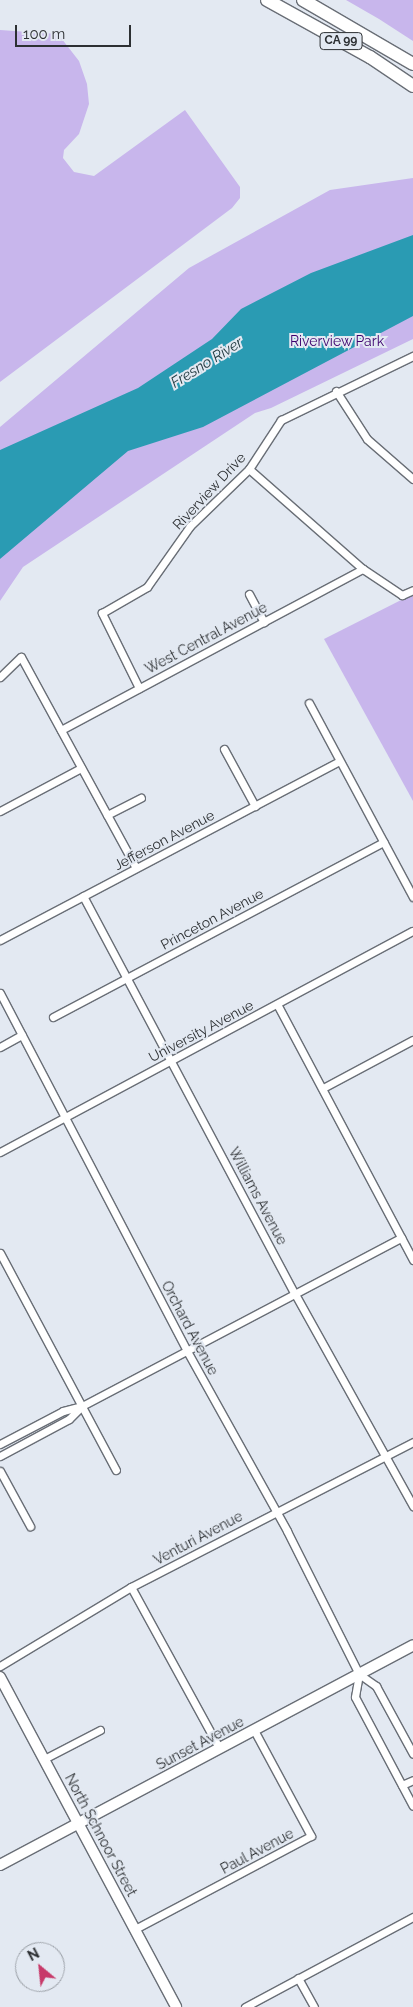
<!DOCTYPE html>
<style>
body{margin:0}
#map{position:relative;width:413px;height:2007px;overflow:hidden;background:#e3e9f2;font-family:Raleway,sans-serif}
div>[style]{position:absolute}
.green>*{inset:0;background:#c8b6ec}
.water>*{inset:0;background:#2a9bb3}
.roads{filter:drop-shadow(1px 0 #696e76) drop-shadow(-1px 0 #696e76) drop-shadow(0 1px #696e76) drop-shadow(0 -1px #696e76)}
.street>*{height:7px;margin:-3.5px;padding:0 3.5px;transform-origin:3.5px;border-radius:3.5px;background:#fff}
.secondary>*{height:10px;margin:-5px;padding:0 5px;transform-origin:5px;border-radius:5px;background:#fff}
.highway>*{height:12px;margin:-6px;padding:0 6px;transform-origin:6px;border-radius:6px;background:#fff}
span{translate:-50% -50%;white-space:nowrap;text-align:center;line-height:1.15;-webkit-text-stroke:4px #e3e9f2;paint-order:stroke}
.shield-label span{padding:1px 4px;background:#e3e9f2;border:1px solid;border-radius:4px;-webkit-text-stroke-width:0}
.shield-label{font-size:12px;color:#2d3033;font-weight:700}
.park-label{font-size:14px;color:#3c006d}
.street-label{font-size:14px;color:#2d3033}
.water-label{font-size:15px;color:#21393f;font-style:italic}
.north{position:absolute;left:15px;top:1942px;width:50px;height:50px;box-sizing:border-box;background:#e3e9f2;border:1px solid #9a9fa6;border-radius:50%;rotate:332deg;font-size:14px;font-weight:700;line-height:20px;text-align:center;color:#2d3033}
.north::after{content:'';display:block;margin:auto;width:18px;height:22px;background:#c73a6a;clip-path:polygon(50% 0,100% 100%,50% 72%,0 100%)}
.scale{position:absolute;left:15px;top:25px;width:116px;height:22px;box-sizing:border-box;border:2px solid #2d3033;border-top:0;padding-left:6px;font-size:15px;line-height:18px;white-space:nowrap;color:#2d3033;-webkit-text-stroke:4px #e3e9f2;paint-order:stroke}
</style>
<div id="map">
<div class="green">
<i style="clip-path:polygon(346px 0,413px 0,413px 41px,379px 19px)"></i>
<i style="clip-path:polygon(0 30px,58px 34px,79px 61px,87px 84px,89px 104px,79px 134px,64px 150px,63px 158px,74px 172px,94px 176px,185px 110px,240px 187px,240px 198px,232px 208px,0 382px)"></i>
<i style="clip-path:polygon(413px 178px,413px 339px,271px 408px,255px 413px,23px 567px,0 601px,0 427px,189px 268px,330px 190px)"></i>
<i style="clip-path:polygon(413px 594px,413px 801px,324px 639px)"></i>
</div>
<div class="water">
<i style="clip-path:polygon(413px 235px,413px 316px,203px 427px,128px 451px,0 559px,0 450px,138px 388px,212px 339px,241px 309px,311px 273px)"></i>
</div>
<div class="roads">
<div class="street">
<i style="left:336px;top:391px;width:57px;rotate:57.1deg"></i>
<i style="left:367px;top:439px;width:61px;rotate:41deg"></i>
<i style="left:249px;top:469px;width:152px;rotate:41.3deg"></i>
<i style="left:363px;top:569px;width:47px;rotate:33.7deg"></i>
<i style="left:402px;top:595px;width:12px;rotate:-24deg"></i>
<i style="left:249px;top:594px;width:32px;rotate:62deg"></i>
<i style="left:0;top:677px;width:29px;rotate:-44deg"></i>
<i style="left:21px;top:657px;width:240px;rotate:61.4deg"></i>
<i style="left:139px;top:688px;width:84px;rotate:-116.3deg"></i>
<i style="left:102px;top:613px;width:52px;rotate:-30deg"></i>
<i style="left:147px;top:587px;width:75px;rotate:-54.8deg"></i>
<i style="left:190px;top:526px;width:82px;rotate:-44deg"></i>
<i style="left:249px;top:469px;width:59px;rotate:-56.9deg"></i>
<i style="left:281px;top:420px;width:147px;rotate:-25.9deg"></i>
<i style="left:309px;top:703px;width:220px;rotate:61.8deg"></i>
<i style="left:61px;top:730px;width:342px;rotate:-28.1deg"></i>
<i style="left:224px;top:749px;width:65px;rotate:61.5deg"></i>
<i style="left:0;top:811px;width:92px;rotate:-28deg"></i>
<i style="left:107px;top:815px;width:38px;rotate:-27deg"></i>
<i style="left:83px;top:896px;width:451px;rotate:62deg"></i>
<i style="left:295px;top:1294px;width:243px;rotate:60.9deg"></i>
<i style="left:0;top:940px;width:383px;rotate:-27.8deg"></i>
<i style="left:0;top:993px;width:404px;rotate:62.4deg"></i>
<i style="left:187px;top:1351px;width:206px;rotate:60.9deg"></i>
<i style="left:287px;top:1531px;width:160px;rotate:63.3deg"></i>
<i style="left:359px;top:1674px;width:21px;rotate:35deg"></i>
<i style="left:376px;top:1686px;width:77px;rotate:61.4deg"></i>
<i style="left:277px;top:1004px;width:290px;rotate:62deg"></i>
<i style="left:53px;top:1017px;width:374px;rotate:-27.9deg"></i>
<i style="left:0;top:1047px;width:25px;rotate:-29deg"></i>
<i style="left:323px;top:1088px;width:102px;rotate:-28.1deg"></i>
<i style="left:0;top:1152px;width:468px;rotate:-28.2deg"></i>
<i style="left:0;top:1253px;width:246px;rotate:61.9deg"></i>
<i style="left:0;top:1444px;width:71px;rotate:-27.6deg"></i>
<i style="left:63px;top:1411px;width:20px;rotate:-15deg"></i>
<i style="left:82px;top:1406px;width:361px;rotate:-27.8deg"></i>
<i style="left:0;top:1456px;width:78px;rotate:-28.2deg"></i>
<i style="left:69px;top:1419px;width:18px;rotate:-45deg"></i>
<i style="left:0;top:1471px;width:63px;rotate:61.4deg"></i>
<i style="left:131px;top:1587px;width:183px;rotate:61.3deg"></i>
<i style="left:0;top:1666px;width:153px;rotate:-31.1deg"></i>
<i style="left:131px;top:1587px;width:317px;rotate:-27.2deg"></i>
<i style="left:359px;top:1674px;width:23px;rotate:100deg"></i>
<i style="left:355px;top:1697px;width:123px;rotate:62deg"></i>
<i style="left:44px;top:1759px;width:63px;rotate:-27.4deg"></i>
<i style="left:402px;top:1785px;width:12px;rotate:-24deg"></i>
<i style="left:135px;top:1929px;width:199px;rotate:-27.9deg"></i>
<i style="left:311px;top:1836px;width:120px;rotate:-118.3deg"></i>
<i style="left:298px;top:1978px;width:33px;rotate:61deg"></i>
<i style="left:245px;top:2007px;width:191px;rotate:-28.2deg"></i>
</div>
<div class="secondary">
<i style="left:0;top:1677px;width:374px;rotate:61.9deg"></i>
<i style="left:0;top:1865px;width:468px;rotate:-28deg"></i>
</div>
<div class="highway">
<i style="left:267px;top:0;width:118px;rotate:29deg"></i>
<i style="left:370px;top:57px;width:52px;rotate:34deg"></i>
<i style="left:303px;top:0;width:127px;rotate:30.2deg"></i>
</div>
</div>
<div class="shield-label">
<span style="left:341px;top:41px">CA 99</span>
</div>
<div class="park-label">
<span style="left:337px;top:341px">Riverview Park</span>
</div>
<div class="street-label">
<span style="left:209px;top:491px;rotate:-47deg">Riverview Drive</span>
<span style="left:206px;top:638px;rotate:-28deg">West Central Avenue</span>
<span style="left:164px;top:840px;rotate:-28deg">Jefferson Avenue</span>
<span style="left:212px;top:919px;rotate:-28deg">Princeton Avenue</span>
<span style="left:201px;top:1031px;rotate:-28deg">University Avenue</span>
<span style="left:258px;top:1196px;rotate:62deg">Williams Avenue</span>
<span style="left:190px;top:1328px;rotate:62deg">Orchard Avenue</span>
<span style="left:198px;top:1538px;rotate:-28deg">Venturi Avenue</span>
<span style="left:200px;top:1743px;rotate:-28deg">Sunset Avenue</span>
<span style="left:101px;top:1835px;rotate:62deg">North Schnoor Street</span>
<span style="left:257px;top:1851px;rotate:-28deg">Paul Avenue</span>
</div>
<div class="water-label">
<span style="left:207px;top:363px;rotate:-32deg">Fresno River</span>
</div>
<div class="north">N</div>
<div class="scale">100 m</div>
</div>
